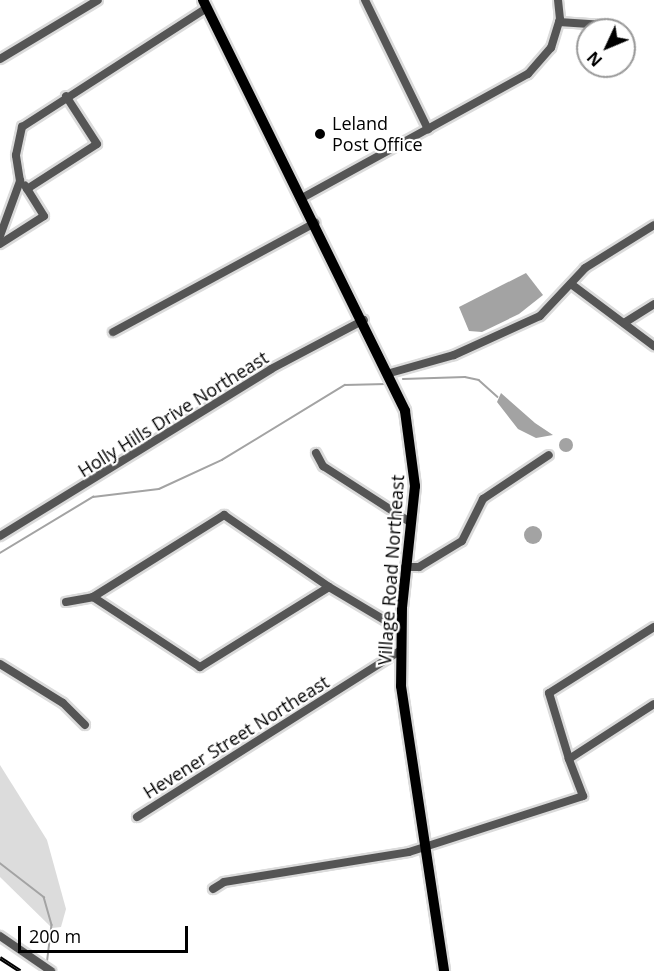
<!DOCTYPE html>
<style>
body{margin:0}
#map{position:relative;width:654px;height:971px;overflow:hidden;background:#fff;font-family:"Open Sans",sans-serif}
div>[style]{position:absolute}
.green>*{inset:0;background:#dcdcdc}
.water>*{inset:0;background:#a3a3a3}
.round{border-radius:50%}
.stream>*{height:1.5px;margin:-0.75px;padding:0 0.75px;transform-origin:0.75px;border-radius:0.75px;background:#a3a3a3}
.roads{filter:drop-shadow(2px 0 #dbdbdb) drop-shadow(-2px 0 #dbdbdb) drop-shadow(0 2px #dbdbdb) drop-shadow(0 -2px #dbdbdb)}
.minor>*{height:8px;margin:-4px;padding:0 4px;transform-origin:4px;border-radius:4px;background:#555}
.major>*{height:10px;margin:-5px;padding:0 5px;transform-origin:5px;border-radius:5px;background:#000}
.rail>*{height:4px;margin-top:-2px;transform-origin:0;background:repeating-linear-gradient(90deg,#fff 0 4.5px,#000 0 9px);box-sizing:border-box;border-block:2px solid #000}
.dots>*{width:16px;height:16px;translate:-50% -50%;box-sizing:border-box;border:3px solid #fff;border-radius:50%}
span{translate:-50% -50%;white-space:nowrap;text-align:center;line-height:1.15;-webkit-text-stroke:4.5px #fff;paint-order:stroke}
.poi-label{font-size:18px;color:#000}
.left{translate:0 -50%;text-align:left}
.street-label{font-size:18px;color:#000}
.north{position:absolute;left:576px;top:18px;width:60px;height:60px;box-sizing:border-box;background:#fff;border:2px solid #999;border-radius:50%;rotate:226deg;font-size:16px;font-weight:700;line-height:24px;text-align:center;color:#000}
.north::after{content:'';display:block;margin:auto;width:21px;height:27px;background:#000;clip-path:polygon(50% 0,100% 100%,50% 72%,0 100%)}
.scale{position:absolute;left:18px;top:926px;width:170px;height:27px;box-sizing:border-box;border:3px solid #000;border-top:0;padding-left:8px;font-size:18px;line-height:21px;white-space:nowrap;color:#000;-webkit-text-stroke:4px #fff;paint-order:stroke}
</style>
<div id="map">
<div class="green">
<i style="clip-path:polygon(0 765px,47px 840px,66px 909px,61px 927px,52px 928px,0 877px)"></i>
</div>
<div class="water">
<i style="clip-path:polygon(526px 273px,543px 295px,519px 314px,482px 332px,469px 331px,459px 307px)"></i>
<i style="clip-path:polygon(501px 393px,535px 423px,553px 435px,536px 438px,518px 429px,497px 402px)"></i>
<i class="round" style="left:559px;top:438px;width:14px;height:14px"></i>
<i class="round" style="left:524px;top:526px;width:18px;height:18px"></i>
</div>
<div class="stream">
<i style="left:403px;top:379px;width:62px;rotate:-1.8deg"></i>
<i style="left:465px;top:377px;width:14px;rotate:12deg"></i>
<i style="left:479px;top:380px;width:25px;rotate:42deg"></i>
<i style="left:0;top:553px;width:109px;rotate:-31.1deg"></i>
<i style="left:93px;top:497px;width:66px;rotate:-6.9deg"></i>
<i style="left:159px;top:489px;width:69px;rotate:-24.7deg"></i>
<i style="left:222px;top:460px;width:144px;rotate:-31.4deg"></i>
<i style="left:345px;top:385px;width:41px;rotate:-1.4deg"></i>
<i style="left:0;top:863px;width:56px;rotate:37.7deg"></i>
<i style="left:44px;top:897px;width:29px;rotate:74deg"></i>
<i style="left:52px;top:925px;width:39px;rotate:97deg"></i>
</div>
<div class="roads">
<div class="minor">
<i style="left:365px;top:0;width:144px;rotate:64deg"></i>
<i style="left:559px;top:22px;width:45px;rotate:3.8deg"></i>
<i style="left:0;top:59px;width:114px;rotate:-31deg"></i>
<i style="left:27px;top:189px;width:83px;rotate:-32.7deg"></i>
<i style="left:97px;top:144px;width:57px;rotate:-122.9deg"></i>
<i style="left:302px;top:198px;width:258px;rotate:-28.8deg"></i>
<i style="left:528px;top:74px;width:35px;rotate:-49deg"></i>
<i style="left:551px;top:48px;width:30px;rotate:-73deg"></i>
<i style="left:560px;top:19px;width:19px;rotate:-96deg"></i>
<i style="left:0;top:236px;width:59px;rotate:-70deg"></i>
<i style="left:20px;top:181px;width:26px;rotate:-99deg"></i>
<i style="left:16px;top:155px;width:29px;rotate:-78deg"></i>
<i style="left:22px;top:127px;width:220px;rotate:-32.8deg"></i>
<i style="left:0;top:244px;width:52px;rotate:-32.5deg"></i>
<i style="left:44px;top:216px;width:36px;rotate:-122deg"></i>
<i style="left:571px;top:284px;width:104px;rotate:36.8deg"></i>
<i style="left:624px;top:323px;width:36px;rotate:-32deg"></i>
<i style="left:113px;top:332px;width:230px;rotate:-28.4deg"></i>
<i style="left:390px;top:373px;width:66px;rotate:-15.7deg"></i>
<i style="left:454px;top:355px;width:94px;rotate:-24.4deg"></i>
<i style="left:540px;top:316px;width:66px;rotate:-46.8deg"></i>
<i style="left:585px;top:268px;width:81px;rotate:-31.9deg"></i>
<i style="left:316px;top:453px;width:15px;rotate:62deg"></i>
<i style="left:323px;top:466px;width:103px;rotate:32.8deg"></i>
<i style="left:224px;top:515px;width:127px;rotate:34.4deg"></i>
<i style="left:329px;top:587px;width:152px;rotate:148.2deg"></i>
<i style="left:200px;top:667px;width:128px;rotate:-146.8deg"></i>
<i style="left:93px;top:597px;width:155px;rotate:-32deg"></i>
<i style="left:0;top:536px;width:318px;rotate:-31.6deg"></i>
<i style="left:271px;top:369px;width:105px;rotate:-27.8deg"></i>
<i style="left:405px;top:567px;width:14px"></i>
<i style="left:419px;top:567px;width:50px;rotate:-31.2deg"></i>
<i style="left:462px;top:541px;width:47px;rotate:-63.4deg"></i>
<i style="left:483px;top:499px;width:79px;rotate:-33.7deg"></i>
<i style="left:329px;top:587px;width:84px;rotate:30.8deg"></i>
<i style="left:66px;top:602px;width:27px;rotate:-10deg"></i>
<i style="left:654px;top:627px;width:124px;rotate:147.8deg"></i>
<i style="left:549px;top:693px;width:69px;rotate:73.1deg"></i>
<i style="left:569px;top:759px;width:101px;rotate:-32.9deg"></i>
<i style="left:0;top:664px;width:74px;rotate:31.8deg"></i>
<i style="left:63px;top:703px;width:31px;rotate:45deg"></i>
<i style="left:137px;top:817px;width:311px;rotate:-32.3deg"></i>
<i style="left:213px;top:889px;width:13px;rotate:-32deg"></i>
<i style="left:224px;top:882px;width:187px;rotate:-9.2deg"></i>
<i style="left:409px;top:852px;width:183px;rotate:-17.8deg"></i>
<i style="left:583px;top:796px;width:40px;rotate:-111deg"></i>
<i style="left:0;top:936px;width:62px;rotate:34.5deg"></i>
</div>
<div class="major">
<i style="left:203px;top:0;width:458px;rotate:63.8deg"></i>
<i style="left:405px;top:411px;width:76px;rotate:82.4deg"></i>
<i style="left:415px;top:486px;width:122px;rotate:96.1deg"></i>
<i style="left:402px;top:607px;width:79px;rotate:90.7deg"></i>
<i style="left:401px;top:686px;width:288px;rotate:81.4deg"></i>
</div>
</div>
<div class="rail">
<i style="left:0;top:958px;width:24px;rotate:33deg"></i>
</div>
<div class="dots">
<i style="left:320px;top:134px;background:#000"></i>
</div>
<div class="poi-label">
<span class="left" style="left:332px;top:134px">Leland<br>Post Office</span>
</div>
<div class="street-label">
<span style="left:173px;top:414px;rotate:-32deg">Holly Hills Drive Northeast</span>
<span style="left:391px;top:570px;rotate:-86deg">Village Road Northeast</span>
<span style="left:236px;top:737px;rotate:-32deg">Hevener Street Northeast</span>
</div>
<div class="north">N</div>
<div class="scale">200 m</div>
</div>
